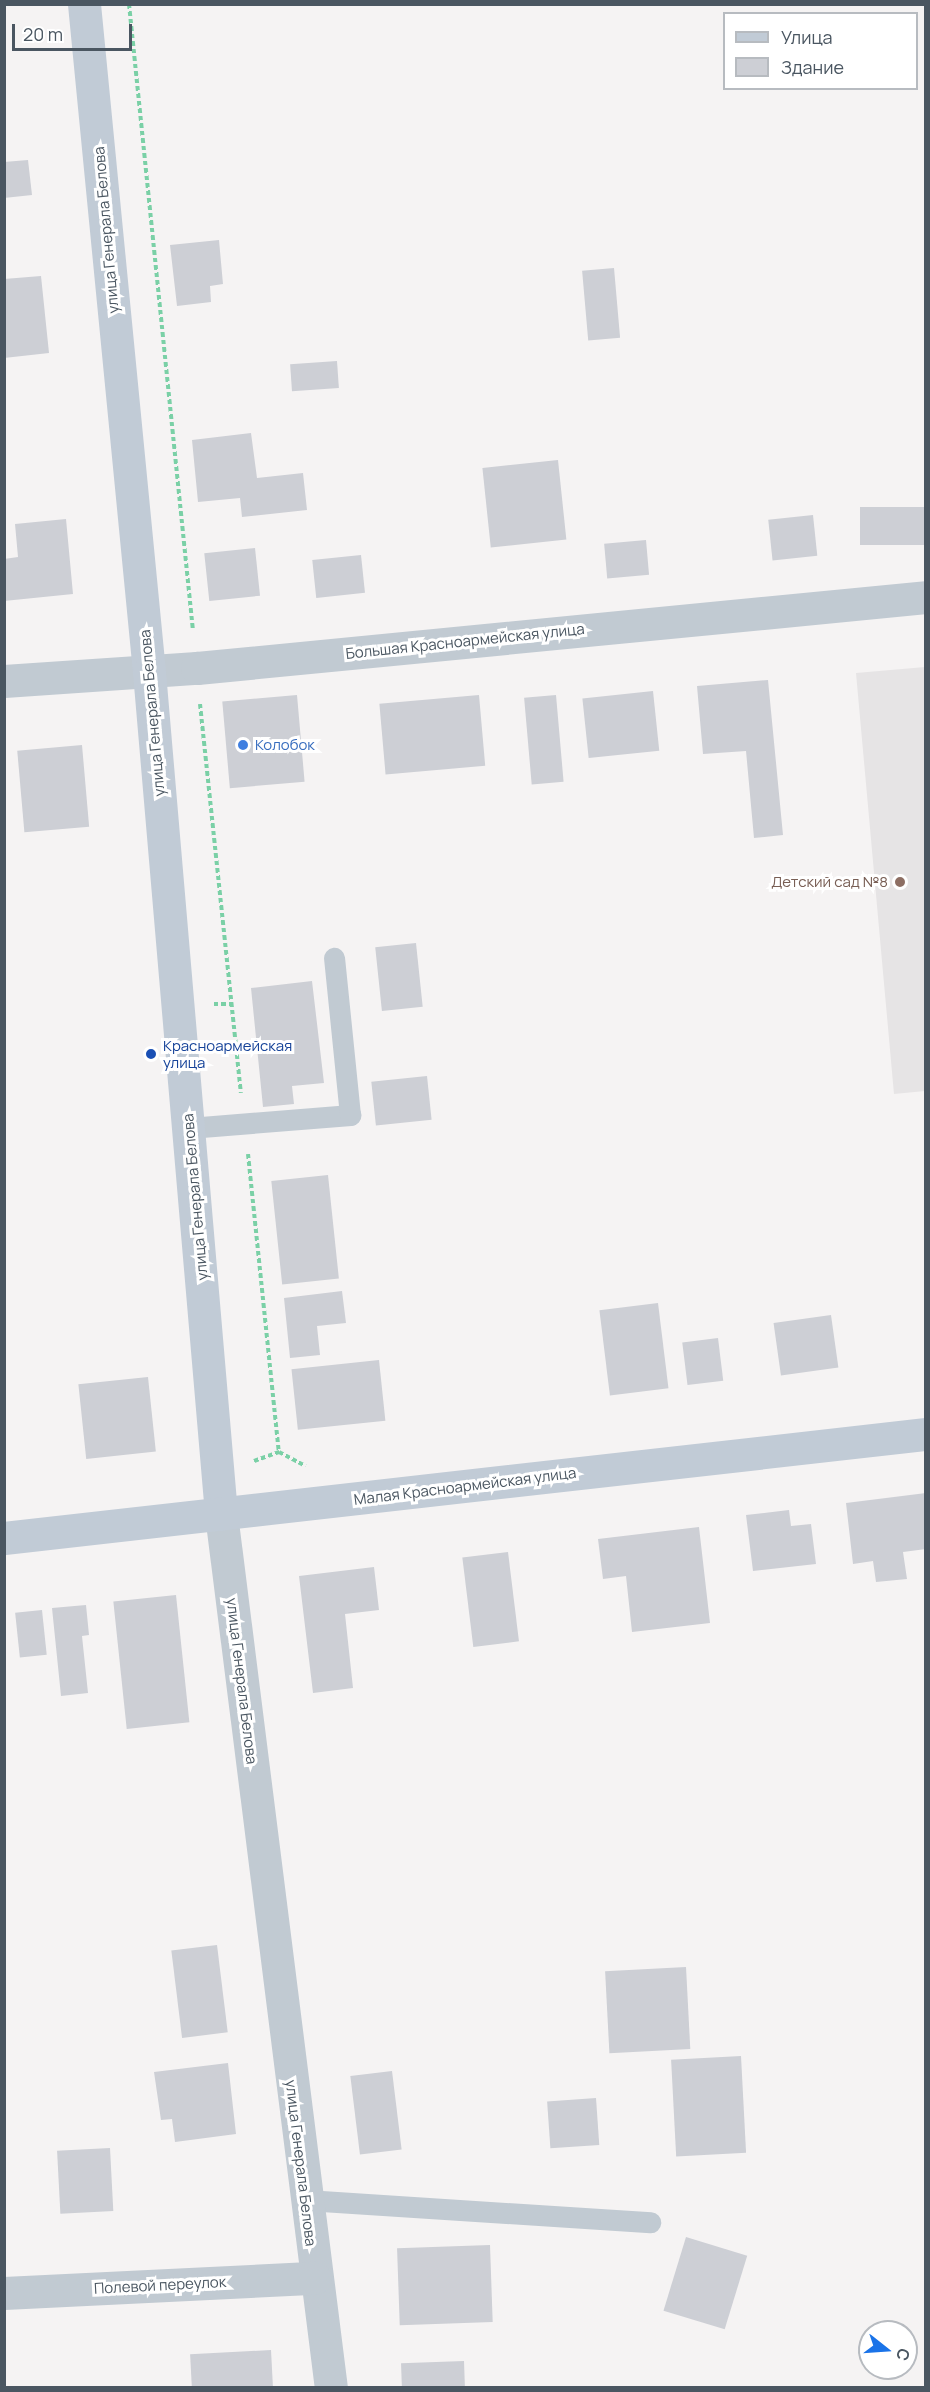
<!DOCTYPE html>
<meta charset="utf-8">
<style>
body{margin:0}
#map{position:relative;width:930px;height:2392px;overflow:hidden;background:#f5f3f3;font-family:Manrope,sans-serif}
div>[style]{position:absolute}
.education>*{inset:0;background:#e6e4e5}
.building>*{inset:0;background:#cdcfd5;transform-origin:0 0}
.path>*{height:4px;margin-top:-2px;transform-origin:0;background:repeating-linear-gradient(90deg,#7ad0a6 0 4.5px,transparent 0 7.5px)}
.lane>*{height:21px;margin:-10.5px;padding:0 10.5px;transform-origin:10.5px;border-radius:10.5px;background:#c1cad2}
.street>*{height:33px;margin:-16.5px;padding:0 16.5px;transform-origin:16.5px;border-radius:16.5px;background:#c1cad2}
.secondary>*{height:33px;margin:-16.5px;padding:0 16.5px;transform-origin:16.5px;border-radius:16.5px;background:#c1cbd6}
.dots>*{width:16px;height:16px;translate:-50% -50%;box-sizing:border-box;border:3px solid #fff;border-radius:50%}
span{translate:-50% -50%;white-space:nowrap;text-align:center;line-height:1.15;-webkit-text-stroke:6px #fff;paint-order:stroke}
.street-label{font-size:15px;color:#4a5661}
.shop-label{font-size:15px;color:#366cbe}
.left{translate:0 -50%;text-align:left}
.education-label{font-size:15px;color:#785e54}
.right{translate:-100% -50%;text-align:right}
.transit-label{font-size:15px;color:#164399}
.frame{position:absolute;inset:0;border:6px solid #4a5661;pointer-events:none}
.legend{position:absolute;left:723px;top:12px;width:195px;height:78px;box-sizing:border-box;background:#fff;border:2px solid #b7bbc0;margin:0;padding:8px 10px;list-style:none;font-size:18px;color:#4a5661}
.legend li{display:flex;align-items:center;gap:12px;height:30px}
.legend b{width:30px;border:2px solid #b7bbc0}
.north{position:absolute;left:858px;top:2320px;width:60px;height:60px;box-sizing:border-box;background:#fff;border:2px solid #b7bbc0;border-radius:50%;rotate:107deg;font-size:16px;font-weight:700;line-height:24px;text-align:center;color:#4a5661}
.north::after{content:'';display:block;margin:auto;width:21px;height:27px;background:#1a73e8;clip-path:polygon(50% 0,100% 100%,50% 72%,0 100%)}
.scale{position:absolute;left:12px;top:24px;width:120px;height:27px;box-sizing:border-box;border:3px solid #4a5661;border-top:0;padding-left:8px;font-size:18px;line-height:21px;white-space:nowrap;color:#4a5661;-webkit-text-stroke:4px #fff;paint-order:stroke}
</style>
<div id="map">
<div class="education">
<i style="clip-path:polygon(925px 667px,925px 1091px,894px 1094px,856px 673px)"></i>
</div>
<div class="building">
<i style="clip-path:polygon(28px 160px,32px 195px,4px 198px,4px 162px)"></i>
<i style="clip-path:polygon(219px 240px,223px 284px,210px 286px,211px 302px,177px 306px,170px 245px)"></i>
<i style="left:614px;top:268px;width:70px;height:32px;rotate:85deg"></i>
<i style="clip-path:polygon(41px 276px,49px 353px,4px 358px,4px 279px)"></i>
<i style="left:337px;top:361px;width:27px;height:47px;rotate:86deg"></i>
<i style="clip-path:polygon(251px 433px,257px 478px,303px 473px,307px 510px,242px 517px,240px 498px,198px 502px,192px 440px)"></i>
<i style="left:558px;top:460px;width:80px;height:76px;rotate:84deg"></i>
<i style="left:926px;top:507px;width:38px;height:66px;rotate:90deg"></i>
<i style="left:813px;top:515px;width:41px;height:45px;rotate:84deg"></i>
<i style="clip-path:polygon(66px 519px,73px 594px,4px 601px,4px 559px,18px 557px,15px 524px)"></i>
<i style="left:646px;top:540px;width:35px;height:42px;rotate:85deg"></i>
<i style="left:255px;top:548px;width:48px;height:51px;rotate:84deg"></i>
<i style="left:361px;top:555px;width:38px;height:49px;rotate:84deg"></i>
<i style="clip-path:polygon(768px 680px,783px 835px,754px 838px,746px 751px,703px 754px,697px 686px)"></i>
<i style="left:653px;top:691px;width:60px;height:71px;rotate:84deg"></i>
<i style="left:297px;top:695px;width:87px;height:75px;rotate:85deg"></i>
<i style="left:479px;top:695px;width:71px;height:100px;rotate:85deg"></i>
<i style="left:556px;top:695px;width:87px;height:32px;rotate:85deg"></i>
<i style="left:82px;top:745px;width:82px;height:65px;rotate:85deg"></i>
<i style="left:416px;top:943px;width:64px;height:41px;rotate:84deg"></i>
<i style="clip-path:polygon(312px 981px,324px 1083px,292px 1086px,294px 1104px,263px 1107px,251px 988px)"></i>
<i style="left:427px;top:1076px;width:44px;height:56px;rotate:84deg"></i>
<i style="left:328px;top:1175px;width:104px;height:57px;rotate:84deg"></i>
<i style="clip-path:polygon(342px 1291px,346px 1323px,317px 1326px,320px 1355px,290px 1358px,284px 1298px)"></i>
<i style="left:658px;top:1303px;width:86px;height:59px;rotate:83deg"></i>
<i style="left:831px;top:1315px;width:53px;height:58px;rotate:82deg"></i>
<i style="left:718px;top:1338px;width:43px;height:36px;rotate:83deg"></i>
<i style="left:379px;top:1360px;width:61px;height:88px;rotate:84deg"></i>
<i style="left:148px;top:1377px;width:75px;height:70px;rotate:84deg"></i>
<i style="clip-path:polygon(926px 1493px,926px 1549px,903px 1552px,907px 1579px,876px 1582px,873px 1561px,853px 1564px,846px 1503px)"></i>
<i style="clip-path:polygon(789px 1510px,791px 1526px,811px 1524px,816px 1564px,753px 1571px,746px 1515px)"></i>
<i style="clip-path:polygon(699px 1527px,710px 1623px,632px 1632px,626px 1576px,603px 1579px,598px 1539px)"></i>
<i style="left:508px;top:1552px;width:90px;height:46px;rotate:83deg"></i>
<i style="clip-path:polygon(374px 1567px,379px 1610px,345px 1614px,353px 1688px,313px 1693px,299px 1576px)"></i>
<i style="left:176px;top:1595px;width:128px;height:63px;rotate:84deg"></i>
<i style="clip-path:polygon(86px 1605px,89px 1635px,82px 1636px,88px 1693px,61px 1696px,52px 1608px)"></i>
<i style="left:42px;top:1610px;width:45px;height:27px;rotate:84deg"></i>
<i style="left:217px;top:1945px;width:88px;height:46px;rotate:83deg"></i>
<i style="left:686px;top:1967px;width:82px;height:81px;rotate:87deg"></i>
<i style="left:741px;top:2056px;width:97px;height:70px;rotate:87deg"></i>
<i style="clip-path:polygon(228px 2063px,236px 2134px,175px 2142px,172px 2119px,161px 2120px,154px 2072px)"></i>
<i style="left:392px;top:2071px;width:79px;height:42px;rotate:83deg"></i>
<i style="left:596px;top:2098px;width:47px;height:49px;rotate:86deg"></i>
<i style="left:110px;top:2148px;width:63px;height:53px;rotate:87deg"></i>
<i style="left:686px;top:2237px;width:64px;height:77px;rotate:17deg"></i>
<i style="left:490px;top:2245px;width:77px;height:93px;rotate:88deg"></i>
<i style="left:271px;top:2350px;width:38px;height:81px;rotate:87deg"></i>
<i style="left:464px;top:2361px;width:27px;height:63px;rotate:88deg"></i>
</div>
<div class="path">
<i style="left:129px;top:4px;width:630px;rotate:84.17deg"></i>
<i style="left:200px;top:704px;width:391px;rotate:84deg"></i>
<i style="left:214px;top:1004px;width:18px"></i>
<i style="left:248px;top:1154px;width:300px;rotate:84.1deg"></i>
<i style="left:279px;top:1452px;width:30px;rotate:28deg"></i>
<i style="left:254px;top:1461px;width:27px;rotate:-20deg"></i>
</div>
<div class="lane">
<i style="left:189px;top:1128px;width:162px;rotate:-4.6deg"></i>
<i style="left:350px;top:1115px;width:158px;rotate:-95.8deg"></i>
<i style="left:306px;top:2200px;width:345px;rotate:3.7deg"></i>
</div>
<div class="street">
<i style="left:4px;top:681px;width:193px;rotate:-3.9deg"></i>
<i style="left:197px;top:668px;width:732px;rotate:-5.56deg"></i>
<i style="left:221px;top:1514px;width:881px;rotate:82.83deg"></i>
<i style="left:4px;top:2293px;width:311px;rotate:-2.8deg"></i>
</div>
<div class="secondary">
<i style="left:84px;top:4px;width:671px;rotate:84.44deg"></i>
<i style="left:149px;top:672px;width:845px;rotate:85.11deg"></i>
<i style="left:4px;top:1538px;width:928px;rotate:-6.44deg"></i>
</div>
<div class="dots">
<i style="left:243px;top:745px;background:#3f7fe0"></i>
<i style="left:900px;top:882px;background:#8d6e63"></i>
<i style="left:151px;top:1054px;background:#1a4fb4"></i>
</div>
<div class="street-label">
<span style="left:106px;top:230px;rotate:-95deg">улица Генерала Белова</span>
<span style="left:465px;top:641px;rotate:-6deg">Большая Красноармейская улица</span>
<span style="left:152px;top:713px;rotate:-95deg">улица Генерала Белова</span>
<span style="left:195px;top:1197px;rotate:-95deg">улица Генерала Белова</span>
<span style="left:465px;top:1486px;rotate:-7deg">Малая Красноармейская улица</span>
<span style="left:242px;top:1681px;rotate:83deg">улица Генерала Белова</span>
<span style="left:301px;top:2163px;rotate:83deg">улица Генерала Белова</span>
<span style="left:160px;top:2285px;rotate:-3deg">Полевой переулок</span>
</div>
<div class="shop-label">
<span class="left" style="left:255px;top:745px">Колобок</span>
</div>
<div class="education-label">
<span class="right" style="left:888px;top:882px">Детский сад №8</span>
</div>
<div class="transit-label">
<span class="left" style="left:163px;top:1054px">Красноармейская<br>улица</span>
</div>
<div class="frame"></div>
<ul class="legend">
<li><b style="height:8px;background:#c1cbd6"></b>Улица</li>
<li><b style="height:16px;background:#cdcfd5"></b>Здание</li>
</ul>
<div class="north">С</div>
<div class="scale">20 m</div>
</div>
